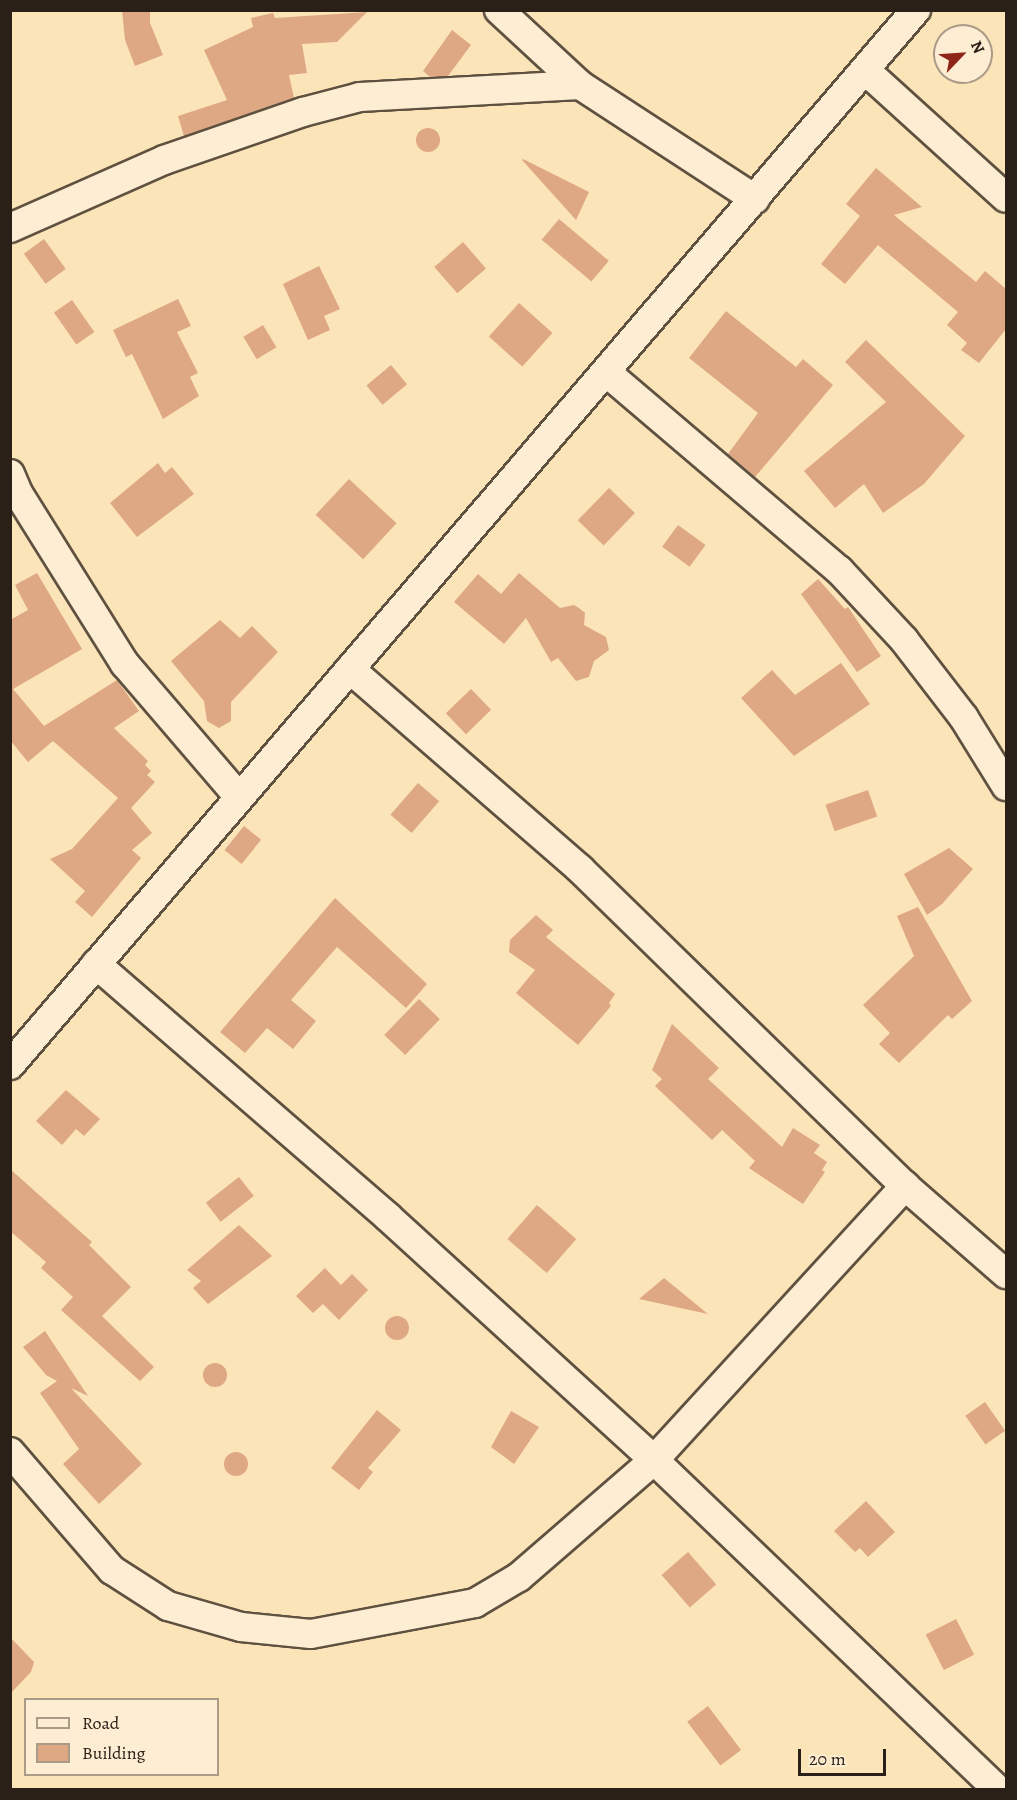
<!DOCTYPE html>
<style>
body{margin:0}
#map{position:relative;width:1017px;height:1800px;overflow:hidden;background:#fce4b9;font-family:Alegreya,serif}
div>[style]{position:absolute}
.building>*{inset:0;background:#dea884;transform-origin:0 0}
.round{border-radius:50%}
.roads{filter:drop-shadow(2px 0 #5f5140) drop-shadow(-2px 0 #5f5140) drop-shadow(0 2px #5f5140) drop-shadow(0 -2px #5f5140)}
.minor>*{height:28px;margin:-14px;padding:0 14px;transform-origin:14px;border-radius:14px;background:#fdedd2}
span{translate:-50% -50%;white-space:nowrap;text-align:center;line-height:1.15;-webkit-text-stroke:6px #fdedd2;paint-order:stroke}
.frame{position:absolute;inset:0;border:12px solid #2b2018;pointer-events:none}
.legend{position:absolute;left:24px;top:1698px;width:195px;height:78px;box-sizing:border-box;background:#fdedd2;border:2px solid #a99b88;margin:0;padding:8px 10px;list-style:none;font-size:18px;color:#2b2018}
.legend li{display:flex;align-items:center;gap:12px;height:30px}
.legend b{width:30px;border:2px solid #a99b88}
.north{position:absolute;left:933px;top:24px;width:60px;height:60px;box-sizing:border-box;background:#fdedd2;border:2px solid #a99b88;border-radius:50%;rotate:65deg;font-size:16px;font-weight:700;line-height:24px;text-align:center;color:#2b2018}
.north::after{content:'';display:block;margin:auto;width:21px;height:27px;background:#8f2418;clip-path:polygon(50% 0,100% 100%,50% 72%,0 100%)}
.scale{position:absolute;left:798px;top:1749px;width:88px;height:27px;box-sizing:border-box;border:3px solid #2b2018;border-top:0;padding-left:8px;font-size:18px;line-height:21px;white-space:nowrap;color:#2b2018;-webkit-text-stroke:4px #fdedd2;paint-order:stroke}
</style>
<div id="map">
<div class="building">
<i style="clip-path:polygon(122px 10px,150px 10px,150px 23px,163px 55px,135px 66px,125px 40px)"></i>
<i style="clip-path:polygon(367px 12px,337px 42px,302px 44px,307px 73px,289px 75px,294px 98px,184px 136px,178px 116px,227px 100px,204px 50px,253px 27px,251px 18px,273px 13px,275px 18px)"></i>
<i style="clip-path:polygon(452px 30px,471px 45px,448px 76px,430px 77px,423px 71px)"></i>
<i class="round" style="left:416px;top:128px;width:24px;height:24px"></i>
<i style="clip-path:polygon(523px 159px,589px 192px,576px 220px,522px 160px)"></i>
<i style="clip-path:polygon(876px 168px,922px 207px,894px 215px,976px 282px,985px 271px,1006px 289px,1006px 329px,979px 363px,961px 350px,967px 343px,947px 325px,958px 312px,878px 245px,845px 284px,821px 264px,860px 216px,846px 204px)"></i>
<i style="left:559px;top:219px;width:65px;height:27px;rotate:40deg"></i>
<i style="left:44px;top:239px;width:37px;height:25px;rotate:54deg"></i>
<i style="left:463px;top:242px;width:35px;height:38px;rotate:49deg"></i>
<i style="clip-path:polygon(319px 266px,340px 309px,324px 316px,330px 330px,308px 340px,283px 284px)"></i>
<i style="clip-path:polygon(178px 299px,191px 326px,177px 332px,198px 373px,190px 377px,199px 396px,163px 419px,132px 354px,126px 357px,113px 330px)"></i>
<i style="left:72px;top:300px;width:39px;height:22px;rotate:55deg"></i>
<i style="left:519px;top:303px;width:45px;height:45px;rotate:42deg"></i>
<i style="clip-path:polygon(726px 311px,796px 367px,803px 359px,833px 385px,755px 477px,728px 454px,758px 413px,689px 358px)"></i>
<i style="left:263px;top:325px;width:26px;height:23px;rotate:59deg"></i>
<i style="clip-path:polygon(866px 340px,965px 436px,924px 484px,883px 513px,864px 484px,835px 508px,804px 471px,886px 402px,845px 362px)"></i>
<i style="left:391px;top:365px;width:25px;height:32px;rotate:50deg"></i>
<i style="clip-path:polygon(158px 463px,165px 473px,172px 467px,194px 494px,137px 537px,110px 503px)"></i>
<i style="left:349px;top:479px;width:65px;height:49px;rotate:43deg"></i>
<i style="left:609px;top:488px;width:36px;height:45px;rotate:44deg"></i>
<i style="left:678px;top:525px;width:34px;height:27px;rotate:36deg"></i>
<i style="clip-path:polygon(37px 573px,82px 649px,13px 689px,44px 726px,117px 680px,139px 711px,114px 728px,148px 761px,145px 765px,151px 771px,147px 775px,155px 782px,131px 808px,152px 833px,132px 850px,141px 858px,92px 917px,75px 902px,85px 891px,50px 859px,72px 849px,118px 798px,53px 741px,28px 762px,10px 740px,10px 620px,28px 610px,15px 585px)"></i>
<i style="clip-path:polygon(519px 573px,560px 608px,574px 605px,579px 608px,585px 613px,584px 625px,606px 637px,609px 650px,594px 661px,589px 677px,576px 681px,558px 658px,551px 662px,526px 618px,504px 644px,454px 602px,478px 574px,501px 594px)"></i>
<i style="clip-path:polygon(818px 579px,845px 609px,848px 607px,881px 656px,857px 672px,801px 594px)"></i>
<i style="clip-path:polygon(220px 620px,240px 638px,252px 626px,278px 652px,231px 702px,231px 721px,219px 728px,207px 721px,204px 701px,171px 661px)"></i>
<i style="clip-path:polygon(841px 663px,870px 704px,794px 756px,741px 698px,772px 670px,795px 695px)"></i>
<i style="left:471px;top:689px;width:29px;height:35px;rotate:46deg"></i>
<i style="left:418px;top:783px;width:28px;height:42px;rotate:41deg"></i>
<i style="left:868px;top:790px;width:28px;height:45px;rotate:71deg"></i>
<i style="left:244px;top:826px;width:22px;height:31px;rotate:39deg"></i>
<i style="clip-path:polygon(949px 848px,973px 869px,942px 904px,927px 915px,904px 874px)"></i>
<i style="clip-path:polygon(335px 898px,427px 984px,406px 1008px,337px 947px,291px 1000px,316px 1021px,293px 1049px,267px 1028px,245px 1053px,220px 1032px)"></i>
<i style="clip-path:polygon(918px 907px,972px 1001px,952px 1019px,948px 1015px,899px 1063px,879px 1044px,890px 1033px,863px 1005px,914px 956px,897px 916px)"></i>
<i style="clip-path:polygon(536px 915px,553px 930px,546px 937px,615px 994px,609px 1003px,611px 1006px,578px 1045px,516px 993px,535px 970px,509px 952px,510px 940px)"></i>
<i style="left:419px;top:999px;width:29px;height:50px;rotate:44deg"></i>
<i style="clip-path:polygon(672px 1024px,719px 1068px,708px 1079px,782px 1147px,793px 1128px,820px 1145px,814px 1153px,827px 1162px,822px 1170px,825px 1172px,803px 1204px,749px 1168px,755px 1161px,722px 1130px,712px 1140px,655px 1086px,662px 1079px,652px 1070px)"></i>
<i style="clip-path:polygon(66px 1090px,100px 1119px,84px 1136px,76px 1129px,62px 1145px,36px 1121px)"></i>
<i style="clip-path:polygon(10px 1169px,92px 1242px,89px 1245px,131px 1287px,102px 1316px,154px 1367px,140px 1381px,61px 1310px,73px 1297px,41px 1268px,46px 1262px,10px 1231px)"></i>
<i style="left:239px;top:1177px;width:24px;height:42px;rotate:52deg"></i>
<i style="left:537px;top:1205px;width:52px;height:45px;rotate:41deg"></i>
<i style="clip-path:polygon(239px 1225px,272px 1256px,208px 1304px,193px 1288px,201px 1281px,187px 1270px)"></i>
<i style="clip-path:polygon(325px 1268px,341px 1285px,352px 1274px,368px 1290px,339px 1320px,323px 1304px,313px 1313px,296px 1296px)"></i>
<i style="clip-path:polygon(664px 1278px,708px 1314px,639px 1299px)"></i>
<i class="round" style="left:385px;top:1316px;width:24px;height:24px"></i>
<i style="clip-path:polygon(45px 1331px,88px 1396px,71px 1388px,142px 1464px,99px 1504px,63px 1464px,79px 1449px,40px 1393px,57px 1381px,46px 1375px,23px 1347px)"></i>
<i class="round" style="left:203px;top:1363px;width:24px;height:24px"></i>
<i style="left:985px;top:1402px;width:35px;height:24px;rotate:55deg"></i>
<i style="clip-path:polygon(377px 1410px,401px 1430px,368px 1468px,373px 1472px,359px 1490px,331px 1468px)"></i>
<i style="clip-path:polygon(511px 1411px,539px 1427px,514px 1464px,491px 1447px)"></i>
<i class="round" style="left:224px;top:1452px;width:24px;height:24px"></i>
<i style="clip-path:polygon(866px 1501px,895px 1532px,868px 1557px,860px 1548px,855px 1552px,834px 1531px)"></i>
<i style="left:688px;top:1552px;width:43px;height:35px;rotate:49deg"></i>
<i style="left:956px;top:1619px;width:40px;height:34px;rotate:63deg"></i>
<i style="clip-path:polygon(10px 1637px,34px 1662px,31px 1672px,10px 1694px)"></i>
<i style="left:708px;top:1706px;width:55px;height:26px;rotate:53deg"></i>
</div>
<div class="roads">
<div class="minor">
<i style="left:499px;top:10px;width:110px;rotate:42.8deg"></i>
<i style="left:580px;top:85px;width:209px;rotate:33.1deg"></i>
<i style="left:865px;top:70px;width:190px;rotate:42.2deg"></i>
<i style="left:10px;top:228px;width:168px;rotate:-23.8deg"></i>
<i style="left:164px;top:160px;width:147px;rotate:-19.1deg"></i>
<i style="left:303px;top:112px;width:59px;rotate:-14.7deg"></i>
<i style="left:360px;top:97px;width:220px;rotate:-3.1deg"></i>
<i style="left:606px;top:372px;width:306px;rotate:40.4deg"></i>
<i style="left:839px;top:570px;width:96px;rotate:47.1deg"></i>
<i style="left:904px;top:640px;width:98px;rotate:52.4deg"></i>
<i style="left:964px;top:718px;width:80px;rotate:58.3deg"></i>
<i style="left:10px;top:474px;width:21px;rotate:67deg"></i>
<i style="left:18px;top:493px;width:202px;rotate:58deg"></i>
<i style="left:125px;top:664px;width:174px;rotate:49.4deg"></i>
<i style="left:350px;top:669px;width:305px;rotate:41deg"></i>
<i style="left:580px;top:869px;width:454px;rotate:44.3deg"></i>
<i style="left:905px;top:1186px;width:134px;rotate:41.1deg"></i>
<i style="left:96px;top:964px;width:386px;rotate:40.9deg"></i>
<i style="left:388px;top:1217px;width:360px;rotate:42.4deg"></i>
<i style="left:654px;top:1460px;width:477px;rotate:43.8deg"></i>
<i style="left:10px;top:1065px;width:1391px;rotate:-49.35deg"></i>
<i style="left:10px;top:1452px;width:156px;rotate:49.2deg"></i>
<i style="left:112px;top:1570px;width:67px;rotate:32.7deg"></i>
<i style="left:168px;top:1606px;width:76px;rotate:16deg"></i>
<i style="left:241px;top:1627px;width:70px;rotate:5.7deg"></i>
<i style="left:311px;top:1634px;width:167px;rotate:-10.7deg"></i>
<i style="left:475px;top:1603px;width:51px;rotate:-30.6deg"></i>
<i style="left:519px;top:1577px;width:179px;rotate:-40.9deg"></i>
<i style="left:654px;top:1460px;width:372px;rotate:-47.5deg"></i>
</div>
</div>
<div class="frame"></div>
<ul class="legend">
<li><b style="height:8px;background:#fdedd2"></b>Road</li>
<li><b style="height:16px;background:#dea884"></b>Building</li>
</ul>
<div class="north">N</div>
<div class="scale">20 m</div>
</div>
